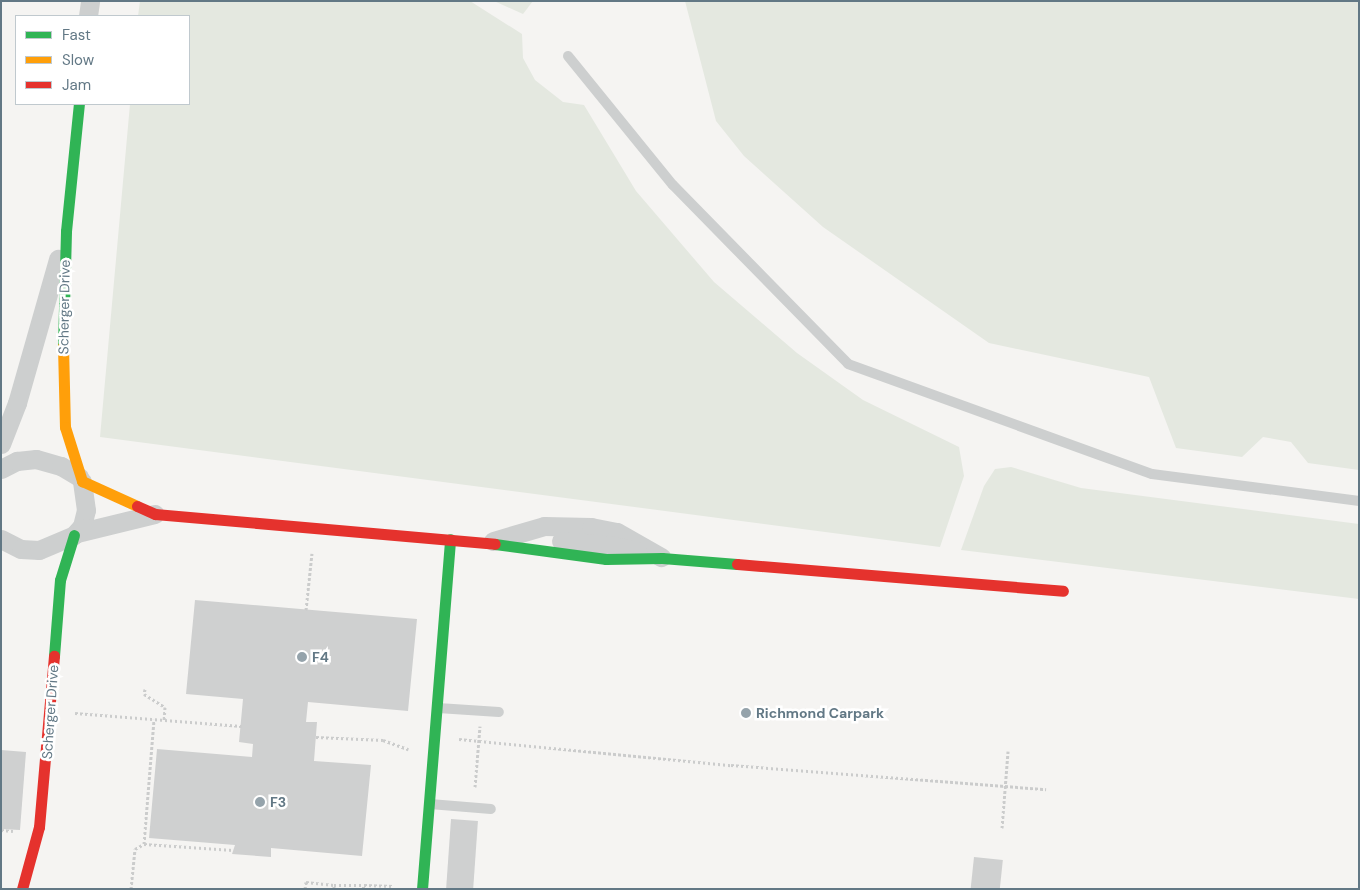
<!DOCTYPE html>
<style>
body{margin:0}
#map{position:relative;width:1360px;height:890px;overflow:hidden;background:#f5f4f2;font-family:"DM Sans",sans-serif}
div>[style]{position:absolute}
.green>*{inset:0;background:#e4e8e0}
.building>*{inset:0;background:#cfd0d0;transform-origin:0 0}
.path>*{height:3px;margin-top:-1.5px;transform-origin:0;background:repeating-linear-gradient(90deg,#cbcccc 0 2.5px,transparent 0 5px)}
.lane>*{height:10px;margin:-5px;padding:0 5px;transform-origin:5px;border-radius:5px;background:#cdcfcf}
.street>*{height:19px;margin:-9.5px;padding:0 9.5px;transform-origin:9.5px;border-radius:9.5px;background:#cdcfcf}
.fast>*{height:11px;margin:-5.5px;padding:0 5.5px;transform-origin:5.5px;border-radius:5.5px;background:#30b455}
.slow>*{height:11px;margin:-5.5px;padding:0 5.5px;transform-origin:5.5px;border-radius:5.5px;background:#ff9f0a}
.jam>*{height:11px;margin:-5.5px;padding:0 5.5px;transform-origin:5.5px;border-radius:5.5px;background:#e5322d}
.dots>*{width:14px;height:14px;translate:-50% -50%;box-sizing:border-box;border:2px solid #fff;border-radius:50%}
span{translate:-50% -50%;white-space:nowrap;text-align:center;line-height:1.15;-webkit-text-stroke:5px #fff;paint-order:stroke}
.street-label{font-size:14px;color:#627885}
.poi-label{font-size:14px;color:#627885;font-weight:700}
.left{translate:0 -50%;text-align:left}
.frame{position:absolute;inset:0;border:2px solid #627885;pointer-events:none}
.legend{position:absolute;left:15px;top:15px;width:175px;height:90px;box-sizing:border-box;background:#fff;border:1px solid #c0c9ce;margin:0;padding:6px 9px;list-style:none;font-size:15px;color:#627885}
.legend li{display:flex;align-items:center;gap:10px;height:25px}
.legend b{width:25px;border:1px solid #c0c9ce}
</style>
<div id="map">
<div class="green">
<i style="clip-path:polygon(140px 1px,470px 1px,522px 34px,523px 58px,535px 80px,563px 102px,584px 105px,636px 191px,714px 282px,797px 353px,863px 400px,959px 447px,964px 476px,940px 547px,100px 437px,130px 104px,189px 104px,189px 16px,138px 16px)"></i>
<i style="clip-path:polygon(494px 1px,533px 1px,523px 14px)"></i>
<i style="clip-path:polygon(685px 1px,1359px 1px,1359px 470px,1308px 463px,1291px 442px,1263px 437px,1242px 457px,1176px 448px,1149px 377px,989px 343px,823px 227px,744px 156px,716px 121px)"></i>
<i style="clip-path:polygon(1011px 467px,1081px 488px,1359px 524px,1359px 599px,961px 550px,984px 486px,995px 469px)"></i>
</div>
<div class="building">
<i style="clip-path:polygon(195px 600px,417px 619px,408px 711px,308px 702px,306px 722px,317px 722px,314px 761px,371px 765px,362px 856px,271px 848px,271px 857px,232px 854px,235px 845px,149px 838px,157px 749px,252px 757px,253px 744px,239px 742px,243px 699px,186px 694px)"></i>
<i style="clip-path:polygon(1px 750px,26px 752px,20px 830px,1px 829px)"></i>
<i style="left:451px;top:819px;width:27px;height:70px;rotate:4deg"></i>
<i style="left:974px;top:857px;width:29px;height:32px;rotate:6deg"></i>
</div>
<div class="path">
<i style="left:306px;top:610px;width:57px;rotate:-84deg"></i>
<i style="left:145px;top:689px;width:5px;rotate:101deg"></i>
<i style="left:144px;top:694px;width:25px;rotate:32deg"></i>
<i style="left:165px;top:707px;width:13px;rotate:94deg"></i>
<i style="left:75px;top:713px;width:167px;rotate:4.5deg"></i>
<i style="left:316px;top:737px;width:67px;rotate:2.6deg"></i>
<i style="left:383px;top:740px;width:27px;rotate:20deg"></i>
<i style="left:459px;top:739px;width:273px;rotate:5.5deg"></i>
<i style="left:731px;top:765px;width:316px;rotate:4.4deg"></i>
<i style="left:475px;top:787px;width:61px;rotate:-85.3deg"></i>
<i style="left:1002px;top:828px;width:77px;rotate:-85.5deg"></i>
<i style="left:1px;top:830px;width:12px;rotate:5deg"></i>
<i style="left:144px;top:844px;width:89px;rotate:3.9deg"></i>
<i style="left:131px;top:889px;width:40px;rotate:-84.3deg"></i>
<i style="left:135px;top:849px;width:10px;rotate:-29deg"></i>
<i style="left:144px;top:844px;width:125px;rotate:-85.4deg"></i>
<i style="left:305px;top:889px;width:7px;rotate:-82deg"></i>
<i style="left:306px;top:882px;width:28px;rotate:6deg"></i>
<i style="left:334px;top:889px;width:4px;rotate:-90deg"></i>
<i style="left:334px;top:885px;width:30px"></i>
<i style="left:363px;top:889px;width:4px;rotate:-76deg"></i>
<i style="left:364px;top:885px;width:30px;rotate:2deg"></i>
</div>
<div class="lane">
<i style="left:568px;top:56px;width:166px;rotate:50.9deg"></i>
<i style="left:673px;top:185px;width:250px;rotate:45.6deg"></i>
<i style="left:848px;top:364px;width:323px;rotate:19.9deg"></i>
<i style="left:1152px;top:474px;width:209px;rotate:7.4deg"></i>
<i style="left:438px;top:708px;width:61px;rotate:3.8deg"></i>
<i style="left:430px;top:804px;width:61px;rotate:4.7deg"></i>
</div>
<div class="street">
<i style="left:88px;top:16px;width:15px;rotate:-82deg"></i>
<i style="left:1px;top:444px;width:44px;rotate:-68.7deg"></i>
<i style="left:17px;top:403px;width:150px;rotate:-74.1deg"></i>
<i style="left:1px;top:469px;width:18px;rotate:-27deg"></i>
<i style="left:17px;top:461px;width:19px;rotate:-6deg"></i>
<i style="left:36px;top:459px;width:26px;rotate:16deg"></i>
<i style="left:61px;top:466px;width:21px;rotate:31deg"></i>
<i style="left:77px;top:533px;width:80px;rotate:-13.7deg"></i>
<i style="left:1px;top:539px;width:22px;rotate:27deg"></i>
<i style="left:21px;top:549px;width:18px;rotate:3deg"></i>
<i style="left:39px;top:550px;width:38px;rotate:-23deg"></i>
<i style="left:74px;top:535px;width:12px;rotate:-48deg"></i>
<i style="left:82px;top:526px;width:16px;rotate:-76deg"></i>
<i style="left:86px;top:510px;width:29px;rotate:-98deg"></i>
<i style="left:493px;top:541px;width:53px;rotate:-16.4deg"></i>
<i style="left:544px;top:526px;width:47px;rotate:1.2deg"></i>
<i style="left:591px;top:527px;width:26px;rotate:11deg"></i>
<i style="left:617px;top:532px;width:51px;rotate:29.6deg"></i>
<i style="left:561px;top:541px;width:49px;rotate:4.7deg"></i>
<i style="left:610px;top:545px;width:28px;rotate:13deg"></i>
</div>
<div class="fast">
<i style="left:63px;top:346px;width:115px;rotate:-88.5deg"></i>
<i style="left:66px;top:231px;width:128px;rotate:-84.2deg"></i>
<i style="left:495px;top:544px;width:112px;rotate:7.7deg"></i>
<i style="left:606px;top:559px;width:56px;rotate:-1deg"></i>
<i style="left:662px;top:558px;width:75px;rotate:4.6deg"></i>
<i style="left:54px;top:656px;width:76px;rotate:-85.5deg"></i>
<i style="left:60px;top:580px;width:47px;rotate:-72.7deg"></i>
<i style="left:422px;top:889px;width:351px;rotate:-85.4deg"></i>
</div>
<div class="slow">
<i style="left:63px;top:346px;width:81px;rotate:88.6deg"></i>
<i style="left:65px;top:427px;width:57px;rotate:72.5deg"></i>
<i style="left:82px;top:481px;width:60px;rotate:24.4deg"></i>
</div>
<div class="jam">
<i style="left:137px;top:506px;width:20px;rotate:24deg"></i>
<i style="left:155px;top:514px;width:341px;rotate:5deg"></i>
<i style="left:737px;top:564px;width:327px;rotate:4.7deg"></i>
<i style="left:22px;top:889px;width:64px;rotate:-74.7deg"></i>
<i style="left:39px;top:827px;width:172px;rotate:-85deg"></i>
</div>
<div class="dots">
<i style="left:302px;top:657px;background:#95a3ab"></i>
<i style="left:746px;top:713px;background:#95a3ab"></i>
<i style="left:260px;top:802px;background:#95a3ab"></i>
</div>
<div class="street-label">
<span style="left:64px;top:307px;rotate:-89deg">Scherger Drive</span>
<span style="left:50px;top:712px;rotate:-86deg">Scherger Drive</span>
</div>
<div class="poi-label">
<span class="left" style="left:312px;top:657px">F4</span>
<span class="left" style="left:756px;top:713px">Richmond Carpark</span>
<span class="left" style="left:270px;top:802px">F3</span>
</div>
<div class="frame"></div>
<ul class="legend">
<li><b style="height:6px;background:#30b455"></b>Fast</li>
<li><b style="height:6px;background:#ff9f0a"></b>Slow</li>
<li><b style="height:6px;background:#e5322d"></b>Jam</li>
</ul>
</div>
